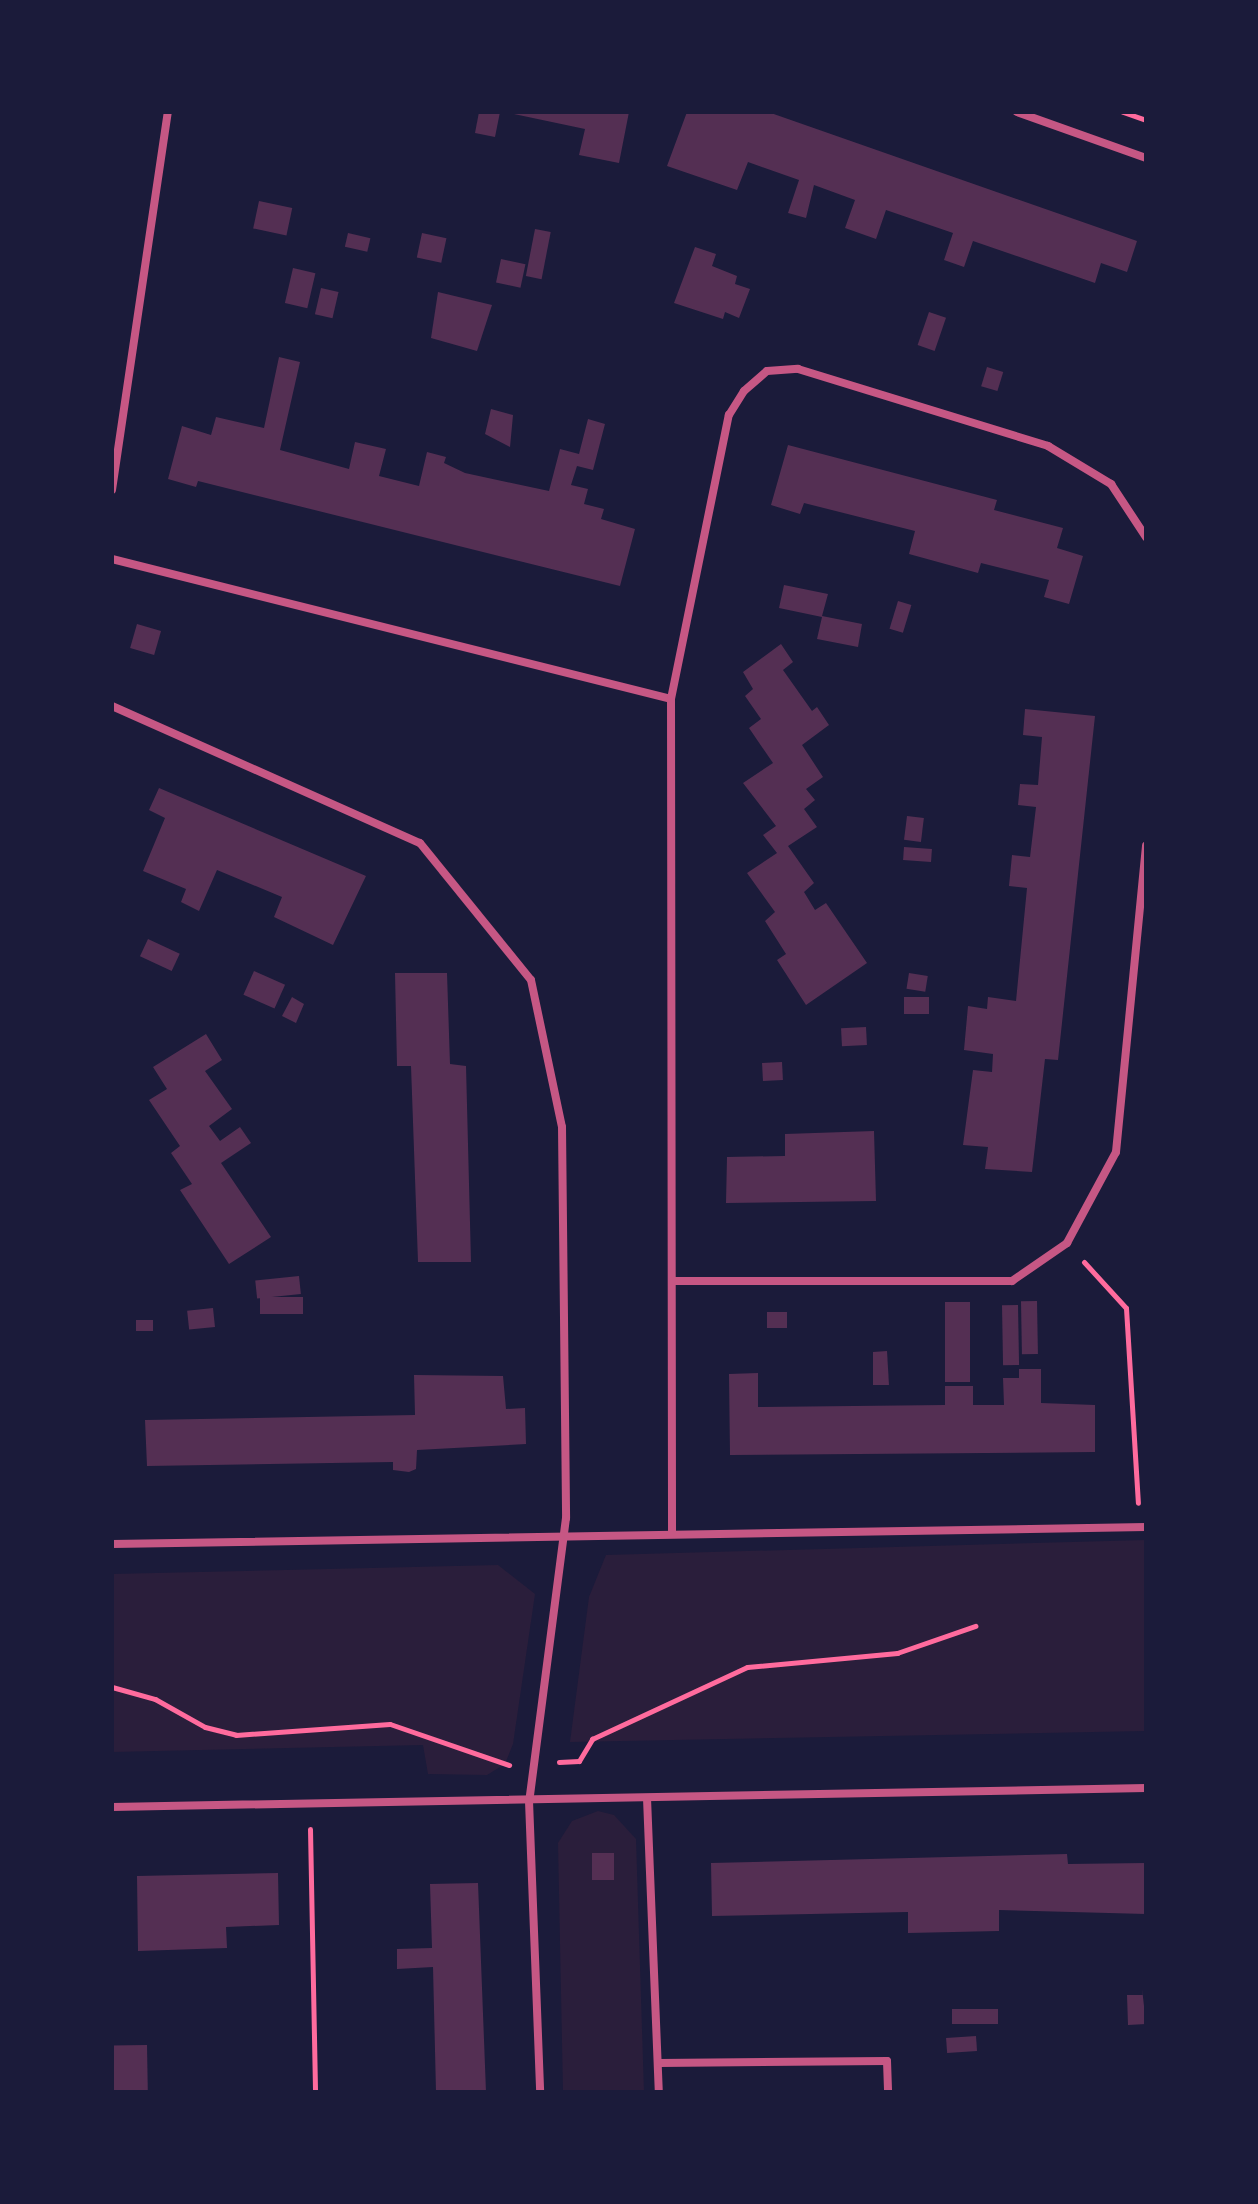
<!DOCTYPE html>
<style>
body{margin:0}
#map{position:relative;width:1258px;height:2204px;overflow:hidden;background:#1b1b3a;font-family:"DM Sans",sans-serif}
div>[style]{position:absolute}
.green>*{inset:0;background:#2a1e3b}
.building>*{inset:0;background:#542f53;transform-origin:0 0}
.path>*{height:5px;margin:-2.5px;padding:0 2.5px;transform-origin:2.5px;border-radius:2.5px;background:#ff6b9d}
.minor>*{height:8px;margin:-4px;padding:0 4px;transform-origin:4px;border-radius:4px;background:#c65784}
span{translate:-50% -50%;white-space:nowrap;text-align:center;line-height:1.15;-webkit-text-stroke:7px #1b1b3a;paint-order:stroke}
.frame{position:absolute;inset:0;border:114px solid #1b1b3a;pointer-events:none}
</style>
<div id="map">
<div class="green">
<i style="clip-path:polygon(1146px 1540px,1146px 1731px,570px 1742px,589px 1597px,606px 1555px)"></i>
<i style="clip-path:polygon(498px 1565px,535px 1594px,513px 1744px,505px 1764px,487px 1775px,428px 1774px,423px 1745px,112px 1752px,112px 1574px)"></i>
<i style="clip-path:polygon(598px 1811px,614px 1815px,636px 1839px,644px 2092px,563px 2092px,558px 1843px,572px 1821px)"></i>
</div>
<div class="building">
<i style="clip-path:polygon(479px 112px,500px 112px,495px 137px,475px 133px)"></i>
<i style="clip-path:polygon(504px 112px,629px 112px,619px 163px,579px 155px,585px 129px)"></i>
<i style="clip-path:polygon(687px 112px,768px 112px,1137px 241px,1127px 272px,1101px 263px,1095px 283px,973px 241px,964px 267px,944px 260px,953px 233px,886px 210px,876px 239px,845px 228px,855px 200px,814px 185px,806px 218px,788px 213px,799px 180px,748px 162px,737px 190px,667px 166px)"></i>
<i style="left:259px;top:201px;width:34px;height:28px;rotate:12deg"></i>
<i style="left:535px;top:229px;width:16px;height:48px;rotate:11deg"></i>
<i style="left:348px;top:233px;width:23px;height:14px;rotate:13deg"></i>
<i style="left:422px;top:233px;width:25px;height:25px;rotate:12deg"></i>
<i style="clip-path:polygon(695px 247px,716px 254px,712px 266px,737px 276px,735px 284px,750px 289px,739px 318px,725px 312px,723px 319px,674px 303px)"></i>
<i style="left:501px;top:259px;width:25px;height:24px;rotate:12deg"></i>
<i style="left:293px;top:268px;width:23px;height:36px;rotate:13deg"></i>
<i style="left:321px;top:288px;width:18px;height:27px;rotate:13deg"></i>
<i style="clip-path:polygon(438px 292px,492px 305px,477px 351px,431px 338px)"></i>
<i style="left:929px;top:312px;width:18px;height:35px;rotate:19deg"></i>
<i style="clip-path:polygon(279px 357px,300px 362px,280px 450px,349px 469px,355px 442px,386px 449px,379px 476px,419px 486px,427px 452px,446px 457px,444px 463px,465px 473px,549px 491px,560px 449px,579px 454px,588px 419px,605px 424px,593px 470px,577px 466px,571px 485px,588px 489px,584px 504px,604px 509px,601px 519px,635px 529px,620px 586px,198px 481px,196px 487px,168px 479px,182px 426px,211px 435px,216px 417px,264px 428px)"></i>
<i style="left:987px;top:367px;width:17px;height:20px;rotate:17deg"></i>
<i style="clip-path:polygon(491px 409px,513px 415px,510px 447px,485px 434px)"></i>
<i style="clip-path:polygon(788px 445px,997px 500px,994px 510px,1063px 528px,1057px 548px,1083px 556px,1069px 604px,1044px 597px,1049px 580px,981px 563px,978px 573px,909px 554px,915px 531px,804px 503px,800px 514px,771px 505px)"></i>
<i style="clip-path:polygon(784px 585px,828px 594px,822px 616px,862px 624px,858px 647px,817px 639px,822px 617px,779px 608px)"></i>
<i style="left:898px;top:601px;width:14px;height:29px;rotate:17deg"></i>
<i style="left:137px;top:624px;width:25px;height:25px;rotate:16deg"></i>
<i style="clip-path:polygon(781px 644px,793px 662px,783px 670px,812px 711px,817px 707px,829px 725px,802px 745px,823px 777px,806px 789px,815px 800px,804px 809px,817px 827px,788px 846px,814px 883px,804px 892px,815px 910px,826px 903px,867px 963px,806px 1005px,777px 960px,786px 954px,765px 921px,775px 912px,747px 873px,777px 853px,763px 835px,776px 826px,743px 783px,773px 763px,749px 728px,761px 719px,745px 696px,753px 689px,743px 672px)"></i>
<i style="clip-path:polygon(1025px 709px,1095px 716px,1058px 1060px,1045px 1059px,1032px 1172px,985px 1169px,988px 1147px,963px 1145px,973px 1070px,992px 1072px,993px 1054px,964px 1050px,968px 1006px,987px 1009px,988px 997px,1016px 1001px,1027px 888px,1009px 886px,1012px 855px,1030px 857px,1036px 807px,1018px 805px,1020px 784px,1038px 785px,1042px 737px,1023px 735px)"></i>
<i style="clip-path:polygon(159px 788px,366px 876px,333px 945px,274px 917px,282px 897px,217px 870px,199px 911px,181px 902px,186px 889px,143px 871px,165px 818px,149px 810px)"></i>
<i style="left:907px;top:816px;width:17px;height:24px;rotate:7deg"></i>
<i style="left:904px;top:847px;width:28px;height:13px;rotate:4deg"></i>
<i style="left:148px;top:939px;width:35px;height:19px;rotate:25deg"></i>
<i style="left:254px;top:971px;width:34px;height:26px;rotate:24deg"></i>
<i style="clip-path:polygon(395px 973px,447px 973px,450px 1064px,466px 1066px,471px 1262px,418px 1262px,411px 1066px,397px 1066px)"></i>
<i style="left:909px;top:973px;width:19px;height:16px;rotate:9deg"></i>
<i style="clip-path:polygon(292px 997px,304px 1004px,296px 1023px,282px 1016px)"></i>
<i style="left:904px;top:997px;width:25px;height:17px"></i>
<i style="left:866px;top:1027px;width:18px;height:25px;rotate:87deg"></i>
<i style="clip-path:polygon(206px 1034px,222px 1060px,205px 1071px,232px 1109px,209px 1126px,220px 1141px,240px 1127px,251px 1143px,221px 1163px,271px 1237px,229px 1264px,180px 1190px,192px 1184px,171px 1153px,180px 1146px,149px 1100px,167px 1089px,153px 1067px)"></i>
<i style="left:782px;top:1062px;width:18px;height:20px;rotate:87deg"></i>
<i style="clip-path:polygon(874px 1131px,876px 1201px,726px 1203px,727px 1157px,785px 1156px,785px 1134px)"></i>
<i style="left:299px;top:1276px;width:18px;height:44px;rotate:84deg"></i>
<i style="left:303px;top:1297px;width:17px;height:43px;rotate:90deg"></i>
<i style="left:1037px;top:1301px;width:53px;height:16px;rotate:89deg"></i>
<i style="left:970px;top:1302px;width:80px;height:25px;rotate:90deg"></i>
<i style="left:1018px;top:1305px;width:60px;height:16px;rotate:89deg"></i>
<i style="left:213px;top:1308px;width:19px;height:26px;rotate:84deg"></i>
<i style="left:767px;top:1312px;width:20px;height:16px"></i>
<i style="left:136px;top:1320px;width:17px;height:11px"></i>
<i style="clip-path:polygon(887px 1351px,889px 1385px,873px 1385px,873px 1352px)"></i>
<i style="clip-path:polygon(1019px 1369px,1041px 1369px,1041px 1403px,1095px 1405px,1095px 1452px,730px 1455px,729px 1374px,758px 1373px,758px 1407px,945px 1405px,945px 1386px,973px 1386px,973px 1405px,1004px 1405px,1003px 1378px,1019px 1378px)"></i>
<i style="clip-path:polygon(414px 1375px,503px 1376px,506px 1409px,525px 1408px,526px 1444px,417px 1450px,416px 1469px,409px 1472px,393px 1470px,393px 1462px,147px 1466px,145px 1420px,415px 1415px)"></i>
<i style="left:592px;top:1853px;width:22px;height:27px"></i>
<i style="clip-path:polygon(1067px 1854px,1068px 1864px,1146px 1863px,1146px 1914px,999px 1910px,999px 1931px,908px 1933px,908px 1912px,712px 1916px,711px 1863px)"></i>
<i style="clip-path:polygon(278px 1873px,279px 1925px,226px 1927px,227px 1948px,138px 1951px,137px 1876px)"></i>
<i style="clip-path:polygon(478px 1883px,486px 2092px,436px 2092px,433px 1967px,397px 1969px,397px 1949px,432px 1948px,430px 1884px)"></i>
<i style="clip-path:polygon(1142px 1988px,1146px 2024px,1128px 2025px,1127px 1995px,1143px 1995px)"></i>
<i style="left:998px;top:2009px;width:15px;height:46px;rotate:90deg"></i>
<i style="left:976px;top:2036px;width:15px;height:30px;rotate:86deg"></i>
<i style="left:147px;top:2045px;width:47px;height:35px;rotate:89deg"></i>
</div>
<div class="path">
<i style="left:1123px;top:112px;width:24px;rotate:19deg"></i>
<i style="left:1084px;top:1262px;width:62px;rotate:47.6deg"></i>
<i style="left:1126px;top:1308px;width:195px;rotate:86.5deg"></i>
<i style="left:112px;top:1687px;width:45px;rotate:15.6deg"></i>
<i style="left:155px;top:1699px;width:57px;rotate:29.2deg"></i>
<i style="left:205px;top:1727px;width:32px;rotate:14deg"></i>
<i style="left:236px;top:1735px;width:154px;rotate:-4.1deg"></i>
<i style="left:390px;top:1724px;width:126px;rotate:19deg"></i>
<i style="left:559px;top:1762px;width:20px;rotate:-3deg"></i>
<i style="left:579px;top:1761px;width:26px;rotate:-59deg"></i>
<i style="left:592px;top:1739px;width:171px;rotate:-24.9deg"></i>
<i style="left:747px;top:1667px;width:151px;rotate:-5.3deg"></i>
<i style="left:897px;top:1653px;width:83px;rotate:-19.1deg"></i>
<i style="left:310px;top:1829px;width:263px;rotate:88.9deg"></i>
</div>
<div class="minor">
<i style="left:1017px;top:112px;width:137px;rotate:19.6deg"></i>
<i style="left:112px;top:490px;width:382px;rotate:-81.6deg"></i>
<i style="left:112px;top:559px;width:576px;rotate:14.06deg"></i>
<i style="left:671px;top:699px;width:833px;rotate:89.93deg"></i>
<i style="left:671px;top:699px;width:290px;rotate:-78.5deg"></i>
<i style="left:729px;top:415px;width:28px;rotate:-58deg"></i>
<i style="left:744px;top:391px;width:30px;rotate:-41deg"></i>
<i style="left:767px;top:371px;width:31px;rotate:-4deg"></i>
<i style="left:798px;top:369px;width:262px;rotate:17.1deg"></i>
<i style="left:1048px;top:446px;width:74px;rotate:31.1deg"></i>
<i style="left:1111px;top:484px;width:64px;rotate:56.6deg"></i>
<i style="left:112px;top:706px;width:337px;rotate:24deg"></i>
<i style="left:420px;top:843px;width:176px;rotate:51deg"></i>
<i style="left:531px;top:980px;width:150px;rotate:78.1deg"></i>
<i style="left:562px;top:1127px;width:391px;rotate:89.4deg"></i>
<i style="left:566px;top:1518px;width:285px;rotate:97.4deg"></i>
<i style="left:529px;top:1801px;width:291px;rotate:87.8deg"></i>
<i style="left:673px;top:1281px;width:339px"></i>
<i style="left:1012px;top:1281px;width:67px;rotate:-34.6deg"></i>
<i style="left:1067px;top:1243px;width:103px;rotate:-61.7deg"></i>
<i style="left:1116px;top:1152px;width:308px;rotate:-84.4deg"></i>
<i style="left:112px;top:1544px;width:1034px;rotate:-0.94deg"></i>
<i style="left:647px;top:1798px;width:294px;rotate:87.7deg"></i>
<i style="left:112px;top:1807px;width:1034px;rotate:-1.05deg"></i>
<i style="left:659px;top:2063px;width:228px;rotate:-0.5deg"></i>
<i style="left:887px;top:2061px;width:31px;rotate:88deg"></i>
</div>
<div class="frame"></div>
</div>
